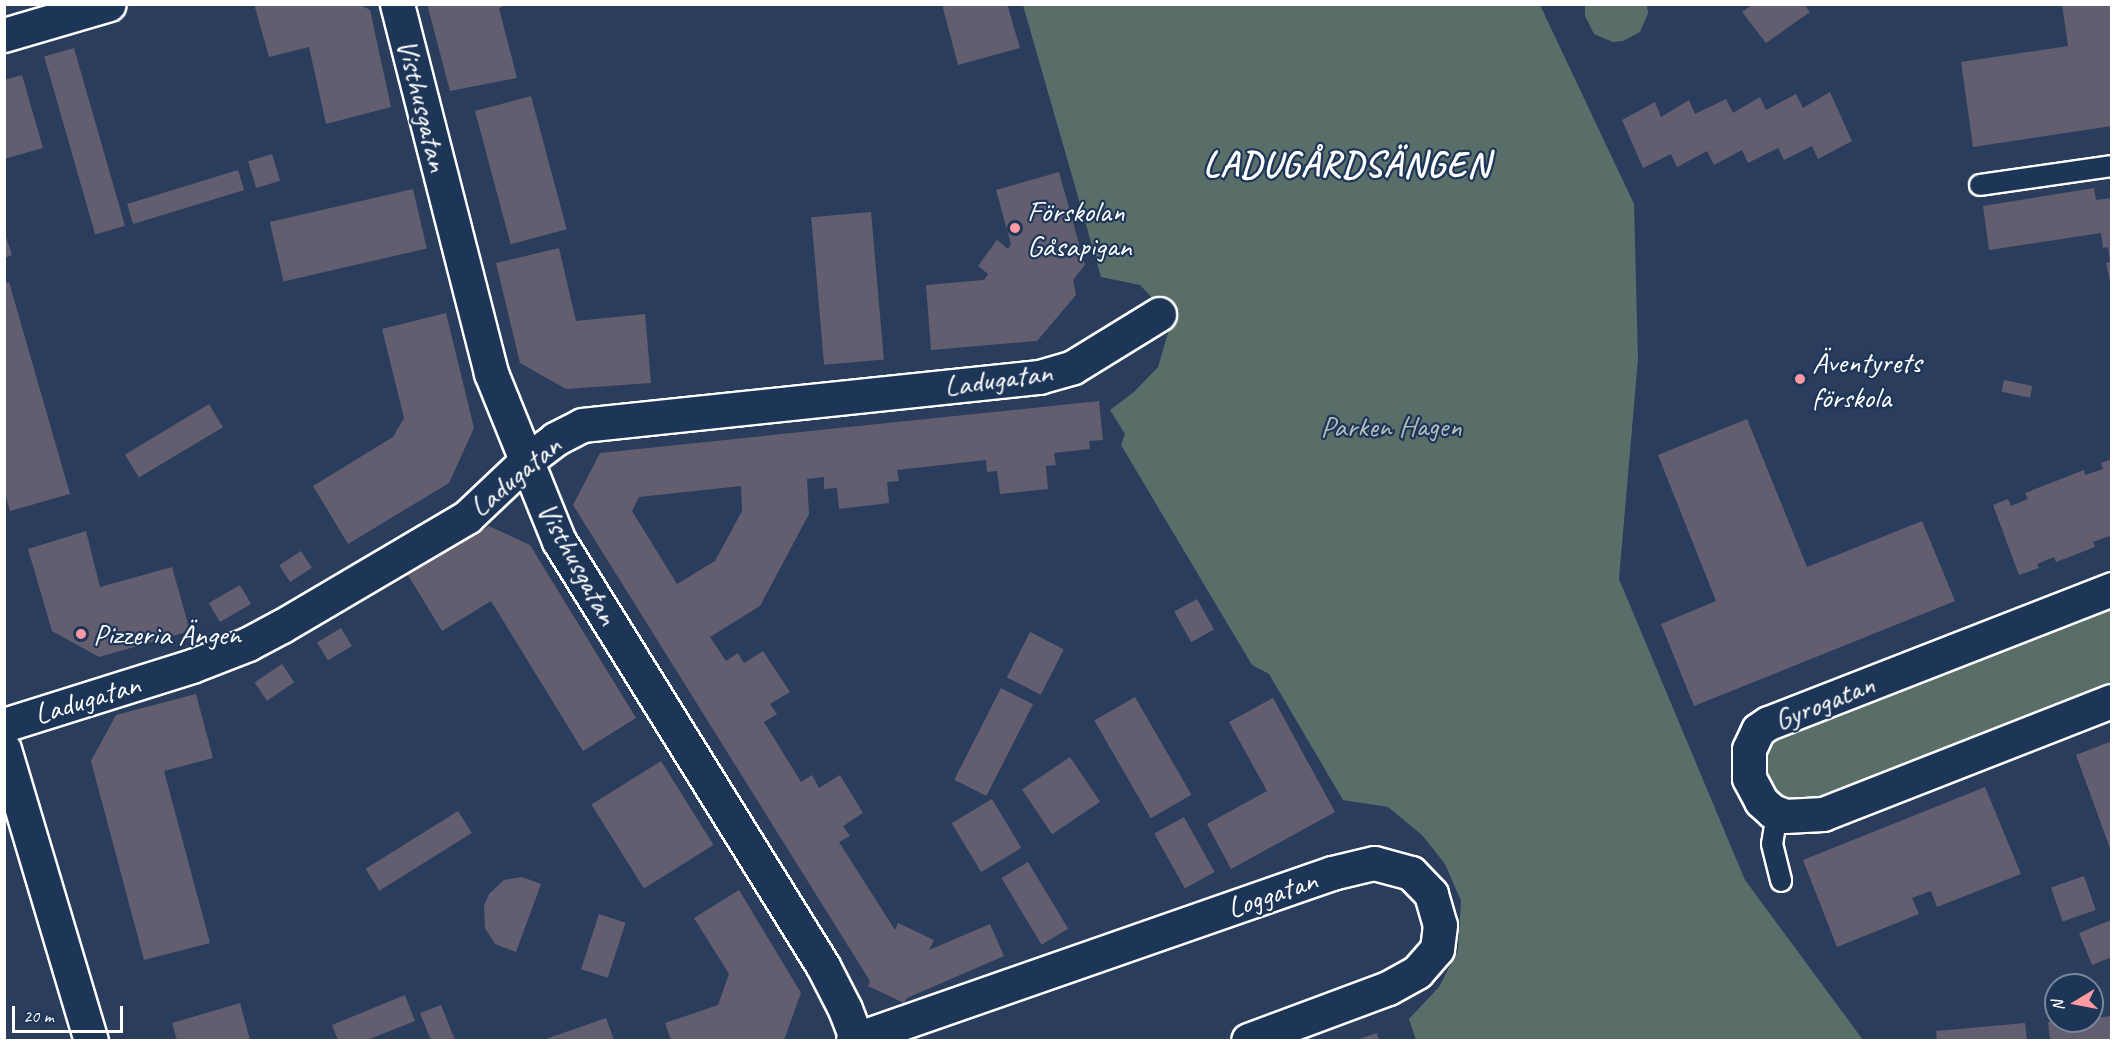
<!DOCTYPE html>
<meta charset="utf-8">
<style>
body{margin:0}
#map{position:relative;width:2116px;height:1045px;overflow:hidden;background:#2b3d5c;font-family:Caveat,sans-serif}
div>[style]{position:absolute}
.green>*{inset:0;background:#5a6e69}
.building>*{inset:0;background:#625e6f;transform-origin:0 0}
.roads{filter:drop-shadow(2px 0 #fff) drop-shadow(-2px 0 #fff) drop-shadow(0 2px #fff) drop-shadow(0 -2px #fff)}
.service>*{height:20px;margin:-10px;padding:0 10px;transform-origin:10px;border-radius:10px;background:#1d3557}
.minor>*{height:33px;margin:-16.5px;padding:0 16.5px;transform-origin:16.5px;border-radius:16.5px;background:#1d3557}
.tertiary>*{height:33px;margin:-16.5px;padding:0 16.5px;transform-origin:16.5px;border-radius:16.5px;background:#1d3557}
.dots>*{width:16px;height:16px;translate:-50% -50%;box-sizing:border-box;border:3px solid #1d3557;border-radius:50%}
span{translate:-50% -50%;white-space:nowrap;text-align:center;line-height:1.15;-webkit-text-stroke:4.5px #1d3557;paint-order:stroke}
.street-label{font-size:30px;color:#fff}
.poi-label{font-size:30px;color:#fff}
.left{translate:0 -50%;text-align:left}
.park-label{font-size:30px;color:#b5bebc}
.district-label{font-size:36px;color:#fff;font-weight:700;letter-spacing:1.5px}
.frame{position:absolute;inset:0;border:6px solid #fff;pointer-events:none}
.north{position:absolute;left:2044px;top:973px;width:60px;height:60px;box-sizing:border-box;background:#1d3557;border:2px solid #77869a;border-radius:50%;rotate:260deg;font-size:16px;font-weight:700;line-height:24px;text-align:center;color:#fff}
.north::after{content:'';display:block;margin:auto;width:21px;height:27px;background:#ff9aa2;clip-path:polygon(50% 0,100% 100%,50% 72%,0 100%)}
.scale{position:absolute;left:12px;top:1006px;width:111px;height:27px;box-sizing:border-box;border:3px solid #fff;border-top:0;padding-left:8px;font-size:18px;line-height:21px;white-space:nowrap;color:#fff;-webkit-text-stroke:4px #1d3557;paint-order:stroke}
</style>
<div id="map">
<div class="green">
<i style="clip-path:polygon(1585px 4px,1647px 5px,1648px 13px,1640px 32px,1623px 41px,1613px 42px,1594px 34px,1585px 16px)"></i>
<i style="clip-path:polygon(1023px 5px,1540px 5px,1634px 204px,1638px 359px,1619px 579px,1745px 880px,1863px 1040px,1416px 1040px,1409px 1019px,1439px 987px,1458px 950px,1461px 901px,1445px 864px,1422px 835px,1388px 807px,1343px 800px,1269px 674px,1252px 665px,1121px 445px,1125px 434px,1110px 410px,1134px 392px,1158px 367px,1168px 333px,1161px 307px,1140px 285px,1101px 277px)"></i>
<i style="clip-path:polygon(2111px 599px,2111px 691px,1845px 795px,1791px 804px,1772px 797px,1759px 780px,1765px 739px)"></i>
</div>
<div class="building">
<i style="clip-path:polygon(254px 4px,359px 4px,370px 10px,391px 107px,326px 124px,309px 47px,269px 57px)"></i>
<i style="clip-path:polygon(427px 4px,508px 4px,499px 8px,517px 78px,450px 91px)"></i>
<i style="clip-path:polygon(942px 4px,1007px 4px,1020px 48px,958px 65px)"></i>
<i style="clip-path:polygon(1753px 4px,1804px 4px,1810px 12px,1766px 43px,1742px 12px)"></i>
<i style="clip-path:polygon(2062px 4px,2112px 4px,2112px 126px,1973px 147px,1961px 62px,2068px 46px)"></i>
<i style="left:74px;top:48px;width:185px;height:31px;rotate:74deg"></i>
<i style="clip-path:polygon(22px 75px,43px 148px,4px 159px,4px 80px)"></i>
<i style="clip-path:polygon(1830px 92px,1852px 141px,1818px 159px,1812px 146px,1784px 160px,1778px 148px,1748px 163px,1742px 150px,1714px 165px,1707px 151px,1677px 167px,1671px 154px,1643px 168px,1622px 120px,1655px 102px,1661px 117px,1689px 100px,1695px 114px,1726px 99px,1733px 113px,1760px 97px,1766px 110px,1796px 94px,1803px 108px)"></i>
<i style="left:531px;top:96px;width:138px;height:58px;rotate:75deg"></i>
<i style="left:272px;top:154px;width:28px;height:25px;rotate:73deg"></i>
<i style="left:238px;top:170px;width:21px;height:116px;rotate:73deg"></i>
<i style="clip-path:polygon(1059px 172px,1085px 265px,1073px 280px,1076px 295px,1037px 341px,931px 350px,926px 285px,984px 280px,988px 274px,978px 266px,986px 255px,997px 240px,1008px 249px,1011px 244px,996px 190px)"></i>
<i style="clip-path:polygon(2094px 188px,2096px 200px,2112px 198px,2112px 290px,2106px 263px,2110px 262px,2108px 247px,2103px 248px,2101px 233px,1989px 250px,1983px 206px)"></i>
<i style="left:413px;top:189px;width:61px;height:147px;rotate:77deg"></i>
<i style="left:871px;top:212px;width:148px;height:60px;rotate:85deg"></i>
<i style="clip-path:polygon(4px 231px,12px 255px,4px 258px)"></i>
<i style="clip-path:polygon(559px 248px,576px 321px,645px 314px,651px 383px,566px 389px,520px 363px,496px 263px)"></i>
<i style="clip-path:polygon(9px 282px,70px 494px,10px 511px,4px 490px,4px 283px)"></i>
<i style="clip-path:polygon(446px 313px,474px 428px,449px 483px,348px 544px,313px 486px,393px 437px,404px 418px,382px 329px)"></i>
<i style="left:2004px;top:380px;width:29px;height:12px;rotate:12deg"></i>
<i style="clip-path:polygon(evenodd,1099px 401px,1103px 440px,1089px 441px,1090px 449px,1054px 453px,1056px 465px,1046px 466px,1048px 489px,1000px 494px,997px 471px,987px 472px,986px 460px,897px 470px,899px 481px,887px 482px,889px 503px,839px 509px,837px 488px,824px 489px,824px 477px,807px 479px,809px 514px,760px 606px,710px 637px,726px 661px,738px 653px,744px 663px,763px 651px,790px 692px,770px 704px,777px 714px,764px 722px,801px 782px,812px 775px,819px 788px,840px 775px,863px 813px,843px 826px,850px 836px,839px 842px,895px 930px,898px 923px,934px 940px,929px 950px,990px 924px,1004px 956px,907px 998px,904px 1003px,868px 986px,870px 981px,573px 505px,600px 453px,1099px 401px,741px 486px,742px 511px,715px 561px,677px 584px,632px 511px,639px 497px,741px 486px)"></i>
<i style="left:209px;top:404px;width:27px;height:98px;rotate:59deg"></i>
<i style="clip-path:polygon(1747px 419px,1807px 567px,1922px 521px,1955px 601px,1694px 706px,1661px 624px,1716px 601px,1658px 455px)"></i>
<i style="clip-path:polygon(2112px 459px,2112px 542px,2109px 536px,2093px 542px,2095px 547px,2056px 562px,2054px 557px,2037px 564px,2039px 568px,2019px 575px,1993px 505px,2008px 499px,2011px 506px,2028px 499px,2025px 493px,2084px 470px,2085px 475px,2103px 469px,2101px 463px)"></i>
<i style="clip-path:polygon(489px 526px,530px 545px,636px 718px,583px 751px,491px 601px,442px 631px,408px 575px)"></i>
<i style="clip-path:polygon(86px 531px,100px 587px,172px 567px,190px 631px,99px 657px,52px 631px,28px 549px)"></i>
<i style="left:301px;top:551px;width:20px;height:26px;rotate:57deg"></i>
<i style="left:240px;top:585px;width:22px;height:36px;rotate:60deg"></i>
<i style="left:1197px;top:599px;width:35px;height:26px;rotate:61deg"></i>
<i style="left:341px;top:628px;width:21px;height:28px;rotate:59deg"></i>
<i style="left:1030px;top:632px;width:38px;height:51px;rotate:27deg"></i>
<i style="left:282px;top:664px;width:22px;height:33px;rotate:56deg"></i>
<i style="left:1001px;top:688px;width:36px;height:103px;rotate:27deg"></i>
<i style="clip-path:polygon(196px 694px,213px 758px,164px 771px,210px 943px,144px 960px,91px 761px,116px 715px)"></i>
<i style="left:1135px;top:697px;width:113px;height:47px;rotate:60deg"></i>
<i style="clip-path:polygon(1273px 698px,1335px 812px,1231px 869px,1207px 824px,1267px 791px,1229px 722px)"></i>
<i style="clip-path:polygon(2112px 741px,2112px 850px,2111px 851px,2076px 755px)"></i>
<i style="left:1070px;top:757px;width:54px;height:58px;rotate:56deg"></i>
<i style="left:661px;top:761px;width:99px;height:82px;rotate:58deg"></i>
<i style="clip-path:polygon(1985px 787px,2021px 874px,1937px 907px,1931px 891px,1912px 898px,1919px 914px,1837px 947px,1803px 860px)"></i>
<i style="left:992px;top:799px;width:57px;height:47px;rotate:59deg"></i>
<i style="left:458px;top:811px;width:26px;height:109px;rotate:58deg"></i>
<i style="left:1184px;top:817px;width:63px;height:34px;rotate:61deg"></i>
<i style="left:1028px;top:862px;width:78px;height:31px;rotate:59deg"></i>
<i style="left:2084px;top:876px;width:36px;height:35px;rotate:71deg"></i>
<i style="clip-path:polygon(522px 877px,541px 884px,516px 952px,495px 944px,485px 928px,484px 906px,489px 894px,504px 880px)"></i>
<i style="clip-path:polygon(739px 890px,801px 993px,784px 1040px,671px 1040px,665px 1023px,718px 1005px,729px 974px,694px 918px)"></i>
<i style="left:599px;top:914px;width:28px;height:58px;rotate:18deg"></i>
<i style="clip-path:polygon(2111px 920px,2112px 957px,2092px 965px,2079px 933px)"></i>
<i style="clip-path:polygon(405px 995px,415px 1021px,367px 1040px,338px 1040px,332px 1025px)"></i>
<i style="clip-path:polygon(240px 1003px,250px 1040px,177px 1040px,172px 1023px)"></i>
<i style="clip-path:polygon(441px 1005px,455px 1040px,431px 1040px,420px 1013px)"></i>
<i style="clip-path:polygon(2112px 1016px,2112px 1040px,2050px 1040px,2048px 1022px,2092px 1021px,2092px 1018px)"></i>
<i style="clip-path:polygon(606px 1018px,614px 1040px,543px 1040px)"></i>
<i style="clip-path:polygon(2025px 1023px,2027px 1040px,1937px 1040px,1936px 1031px)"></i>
<i style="clip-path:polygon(1377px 1033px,1379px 1040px,1356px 1040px)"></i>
</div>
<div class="roads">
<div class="service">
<i style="left:1980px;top:185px;width:133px;rotate:-8.2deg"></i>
<i style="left:1777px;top:813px;width:31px;rotate:99deg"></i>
<i style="left:1772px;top:844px;width:38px;rotate:76deg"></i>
</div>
<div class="minor">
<i style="left:397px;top:4px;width:381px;rotate:75.7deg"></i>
<i style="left:491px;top:373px;width:181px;rotate:68deg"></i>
<i style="left:559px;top:541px;width:500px;rotate:58.15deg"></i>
<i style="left:823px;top:966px;width:48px;rotate:62.9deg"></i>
<i style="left:845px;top:1009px;width:33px;rotate:69deg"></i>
<i style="left:4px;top:35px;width:109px;rotate:-16.4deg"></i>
<i style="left:2112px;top:589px;width:369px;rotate:158.7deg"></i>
<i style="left:1768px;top:723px;width:12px;rotate:145deg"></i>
<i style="left:1758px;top:730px;width:21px;rotate:115deg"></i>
<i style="left:1749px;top:749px;width:29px;rotate:90deg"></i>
<i style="left:1749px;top:778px;width:26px;rotate:62deg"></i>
<i style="left:1761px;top:801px;width:15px;rotate:42deg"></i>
<i style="left:1772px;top:811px;width:14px;rotate:21deg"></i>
<i style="left:1785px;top:816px;width:38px;rotate:-3deg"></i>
<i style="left:1823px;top:814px;width:310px;rotate:-21.4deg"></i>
<i style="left:4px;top:725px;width:197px;rotate:-17.4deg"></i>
<i style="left:192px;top:666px;width:60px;rotate:-21.4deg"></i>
<i style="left:248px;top:644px;width:38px;rotate:-28deg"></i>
<i style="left:282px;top:626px;width:215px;rotate:-30.5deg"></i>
<i style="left:467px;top:517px;width:80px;rotate:-43.5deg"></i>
<i style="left:525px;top:462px;width:38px;rotate:-37deg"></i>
<i style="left:555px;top:439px;width:30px;rotate:-27deg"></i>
<i style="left:582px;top:425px;width:460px;rotate:-6deg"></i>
<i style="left:1039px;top:377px;width:35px;rotate:-16deg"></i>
<i style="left:1073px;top:367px;width:101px;rotate:-31.6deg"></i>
<i style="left:853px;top:1040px;width:507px;rotate:-19.22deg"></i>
<i style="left:1332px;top:873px;width:43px;rotate:-13.4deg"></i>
<i style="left:1374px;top:863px;width:38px;rotate:15deg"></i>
<i style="left:1411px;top:873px;width:29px;rotate:46deg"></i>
<i style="left:1431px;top:894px;width:32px;rotate:74deg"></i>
<i style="left:1440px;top:925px;width:24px;rotate:97deg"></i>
<i style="left:1437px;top:949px;width:30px;rotate:131deg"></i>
<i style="left:1417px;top:972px;width:33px;rotate:151deg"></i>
<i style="left:1388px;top:988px;width:149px;rotate:159.6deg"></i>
</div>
<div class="tertiary">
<i style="left:4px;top:749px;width:304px;rotate:73.4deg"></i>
</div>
</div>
<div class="dots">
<i style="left:1015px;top:228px;background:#ff9aa2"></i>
<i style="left:1800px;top:379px;background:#ff9aa2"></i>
<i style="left:81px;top:634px;background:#ff9aa2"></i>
</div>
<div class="street-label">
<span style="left:423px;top:105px;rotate:76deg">Visthusgatan</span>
<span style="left:998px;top:379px;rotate:-8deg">Ladugatan</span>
<span style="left:515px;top:476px;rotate:-40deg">Ladugatan</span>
<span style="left:578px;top:563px;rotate:61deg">Visthusgatan</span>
<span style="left:87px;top:699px;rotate:-17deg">Ladugatan</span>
<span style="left:1824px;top:702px;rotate:-22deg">Gyrogatan</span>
<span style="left:1272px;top:894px;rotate:-19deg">Loggatan</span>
</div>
<div class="poi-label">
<span class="left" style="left:1027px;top:228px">Förskolan<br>Gåsapigan</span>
<span class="left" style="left:1812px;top:379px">Äventyrets<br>förskola</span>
<span class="left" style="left:93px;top:634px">Pizzeria Ängen</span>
</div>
<div class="park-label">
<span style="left:1391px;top:426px">Parken Hagen</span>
</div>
<div class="district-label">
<span style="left:1347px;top:165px">LADUGÅRDSÄNGEN</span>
</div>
<div class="frame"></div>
<div class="north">N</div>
<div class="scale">20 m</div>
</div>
